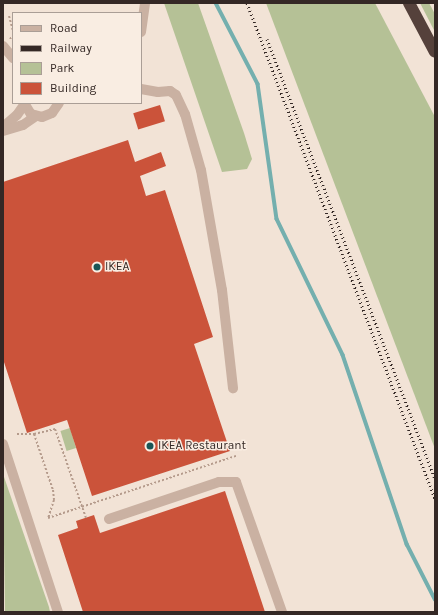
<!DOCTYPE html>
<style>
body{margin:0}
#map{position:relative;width:438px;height:615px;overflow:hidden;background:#f2e3d6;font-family:Karla,sans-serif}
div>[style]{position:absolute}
.green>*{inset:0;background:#b5c196;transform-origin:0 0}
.stream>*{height:3.5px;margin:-1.75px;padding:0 1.75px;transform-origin:1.75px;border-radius:1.75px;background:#74afae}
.building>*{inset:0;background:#cb533a;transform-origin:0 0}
.path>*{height:2px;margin-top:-1px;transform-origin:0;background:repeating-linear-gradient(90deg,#b59b8c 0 2px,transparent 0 4px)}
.minor>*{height:10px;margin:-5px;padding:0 5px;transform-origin:5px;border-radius:5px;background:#cab1a2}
.highway>*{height:12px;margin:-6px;padding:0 6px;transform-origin:6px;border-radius:6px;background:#55413b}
.rail>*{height:3px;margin-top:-1.5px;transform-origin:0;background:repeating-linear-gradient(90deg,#342825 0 1px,transparent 0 4px)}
.dots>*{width:11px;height:11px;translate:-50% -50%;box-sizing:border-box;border:2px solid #f9ede2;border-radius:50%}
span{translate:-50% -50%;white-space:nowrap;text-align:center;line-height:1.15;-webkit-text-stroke:3px #f9ede2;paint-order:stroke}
.poi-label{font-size:12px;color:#342825}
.left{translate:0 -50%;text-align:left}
.frame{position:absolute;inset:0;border:4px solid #342825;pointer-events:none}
.legend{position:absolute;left:12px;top:12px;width:130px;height:92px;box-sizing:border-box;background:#f9ede2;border:1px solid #aa9e96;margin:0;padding:5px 7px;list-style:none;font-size:12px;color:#342825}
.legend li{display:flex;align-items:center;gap:8px;height:20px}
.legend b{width:20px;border:1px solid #aa9e96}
</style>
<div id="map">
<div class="green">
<i style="clip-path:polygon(164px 3px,198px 3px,244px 133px,252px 159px,247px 169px,222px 172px)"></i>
<i style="clip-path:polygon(266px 3px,375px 3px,435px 117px,435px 449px)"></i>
<i style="clip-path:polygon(420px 3px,429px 3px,435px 14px,435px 32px)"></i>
<i style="left:70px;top:428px;width:21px;height:10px;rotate:73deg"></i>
<i style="clip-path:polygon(3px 474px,49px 607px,50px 612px,5px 612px)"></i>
</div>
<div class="stream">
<i style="left:216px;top:3px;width:91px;rotate:62.6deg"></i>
<i style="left:258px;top:84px;width:136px;rotate:82deg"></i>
<i style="left:277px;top:219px;width:151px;rotate:64.1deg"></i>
<i style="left:343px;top:355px;width:200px;rotate:71.3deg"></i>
<i style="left:407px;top:544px;width:62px;rotate:63deg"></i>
</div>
<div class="building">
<i style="left:160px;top:105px;width:17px;height:28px;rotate:73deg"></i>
<i style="clip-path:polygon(128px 140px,135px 162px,161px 152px,166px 166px,140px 176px,146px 196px,165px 190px,213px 337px,194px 344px,230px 451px,92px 496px,67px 420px,27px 433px,3px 359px,3px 182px)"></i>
<i style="clip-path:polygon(225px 491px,265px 612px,83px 612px,58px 535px,78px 528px,76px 521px,94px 515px,100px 533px)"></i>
</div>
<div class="path">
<i style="left:9px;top:16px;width:16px;rotate:75deg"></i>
<i style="left:10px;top:39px;width:5px;rotate:-53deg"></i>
<i style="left:17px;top:434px;width:17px"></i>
<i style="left:34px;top:434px;width:22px;rotate:-13deg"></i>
<i style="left:55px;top:429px;width:94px;rotate:70.8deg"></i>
<i style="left:34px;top:434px;width:59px;rotate:71.3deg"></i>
<i style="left:53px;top:490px;width:10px;rotate:84deg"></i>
<i style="left:54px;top:500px;width:19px;rotate:108deg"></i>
<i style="left:48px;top:518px;width:198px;rotate:-18.3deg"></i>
</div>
<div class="minor">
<i style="left:141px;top:32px;width:29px;rotate:-82deg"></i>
<i style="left:3px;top:46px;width:16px;rotate:50deg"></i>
<i style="left:141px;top:89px;width:17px;rotate:10deg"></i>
<i style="left:158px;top:92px;width:12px;rotate:-5deg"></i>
<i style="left:170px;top:91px;width:7px;rotate:34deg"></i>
<i style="left:176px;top:95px;width:21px;rotate:65deg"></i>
<i style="left:185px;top:114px;width:58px;rotate:74.1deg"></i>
<i style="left:201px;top:170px;width:122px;rotate:80.1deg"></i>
<i style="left:222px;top:290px;width:99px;rotate:83.6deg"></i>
<i style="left:24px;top:103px;width:13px;rotate:58deg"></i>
<i style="left:31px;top:114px;width:11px;rotate:15deg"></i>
<i style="left:42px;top:117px;width:11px;rotate:-22deg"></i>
<i style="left:52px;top:113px;width:12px;rotate:-55deg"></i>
<i style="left:3px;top:127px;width:18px;rotate:-41deg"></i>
<i style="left:17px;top:115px;width:12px;rotate:-55deg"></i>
<i style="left:3px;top:131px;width:21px;rotate:-17deg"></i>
<i style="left:23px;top:125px;width:16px;rotate:-35deg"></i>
<i style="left:3px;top:444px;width:177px;rotate:71.9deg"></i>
<i style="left:109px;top:519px;width:116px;rotate:-18.6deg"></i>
<i style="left:219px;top:482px;width:17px"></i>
<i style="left:236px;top:482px;width:138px;rotate:70.5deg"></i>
</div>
<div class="highway">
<i style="left:409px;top:3px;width:55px;rotate:62deg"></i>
</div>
<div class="rail">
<i style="left:247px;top:3px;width:530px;rotate:69.24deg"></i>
<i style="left:267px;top:39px;width:470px;rotate:69.1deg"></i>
</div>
<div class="dots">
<i style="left:97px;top:267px;background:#195656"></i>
<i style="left:150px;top:446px;background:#195656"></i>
</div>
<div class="poi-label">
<span class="left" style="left:105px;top:267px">IKEA</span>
<span class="left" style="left:158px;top:446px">IKEA Restaurant</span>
</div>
<div class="frame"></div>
<ul class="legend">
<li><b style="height:5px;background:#cab1a2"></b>Road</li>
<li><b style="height:5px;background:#342825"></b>Railway</li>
<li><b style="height:11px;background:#b5c196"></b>Park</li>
<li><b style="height:11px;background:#cb533a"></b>Building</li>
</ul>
</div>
